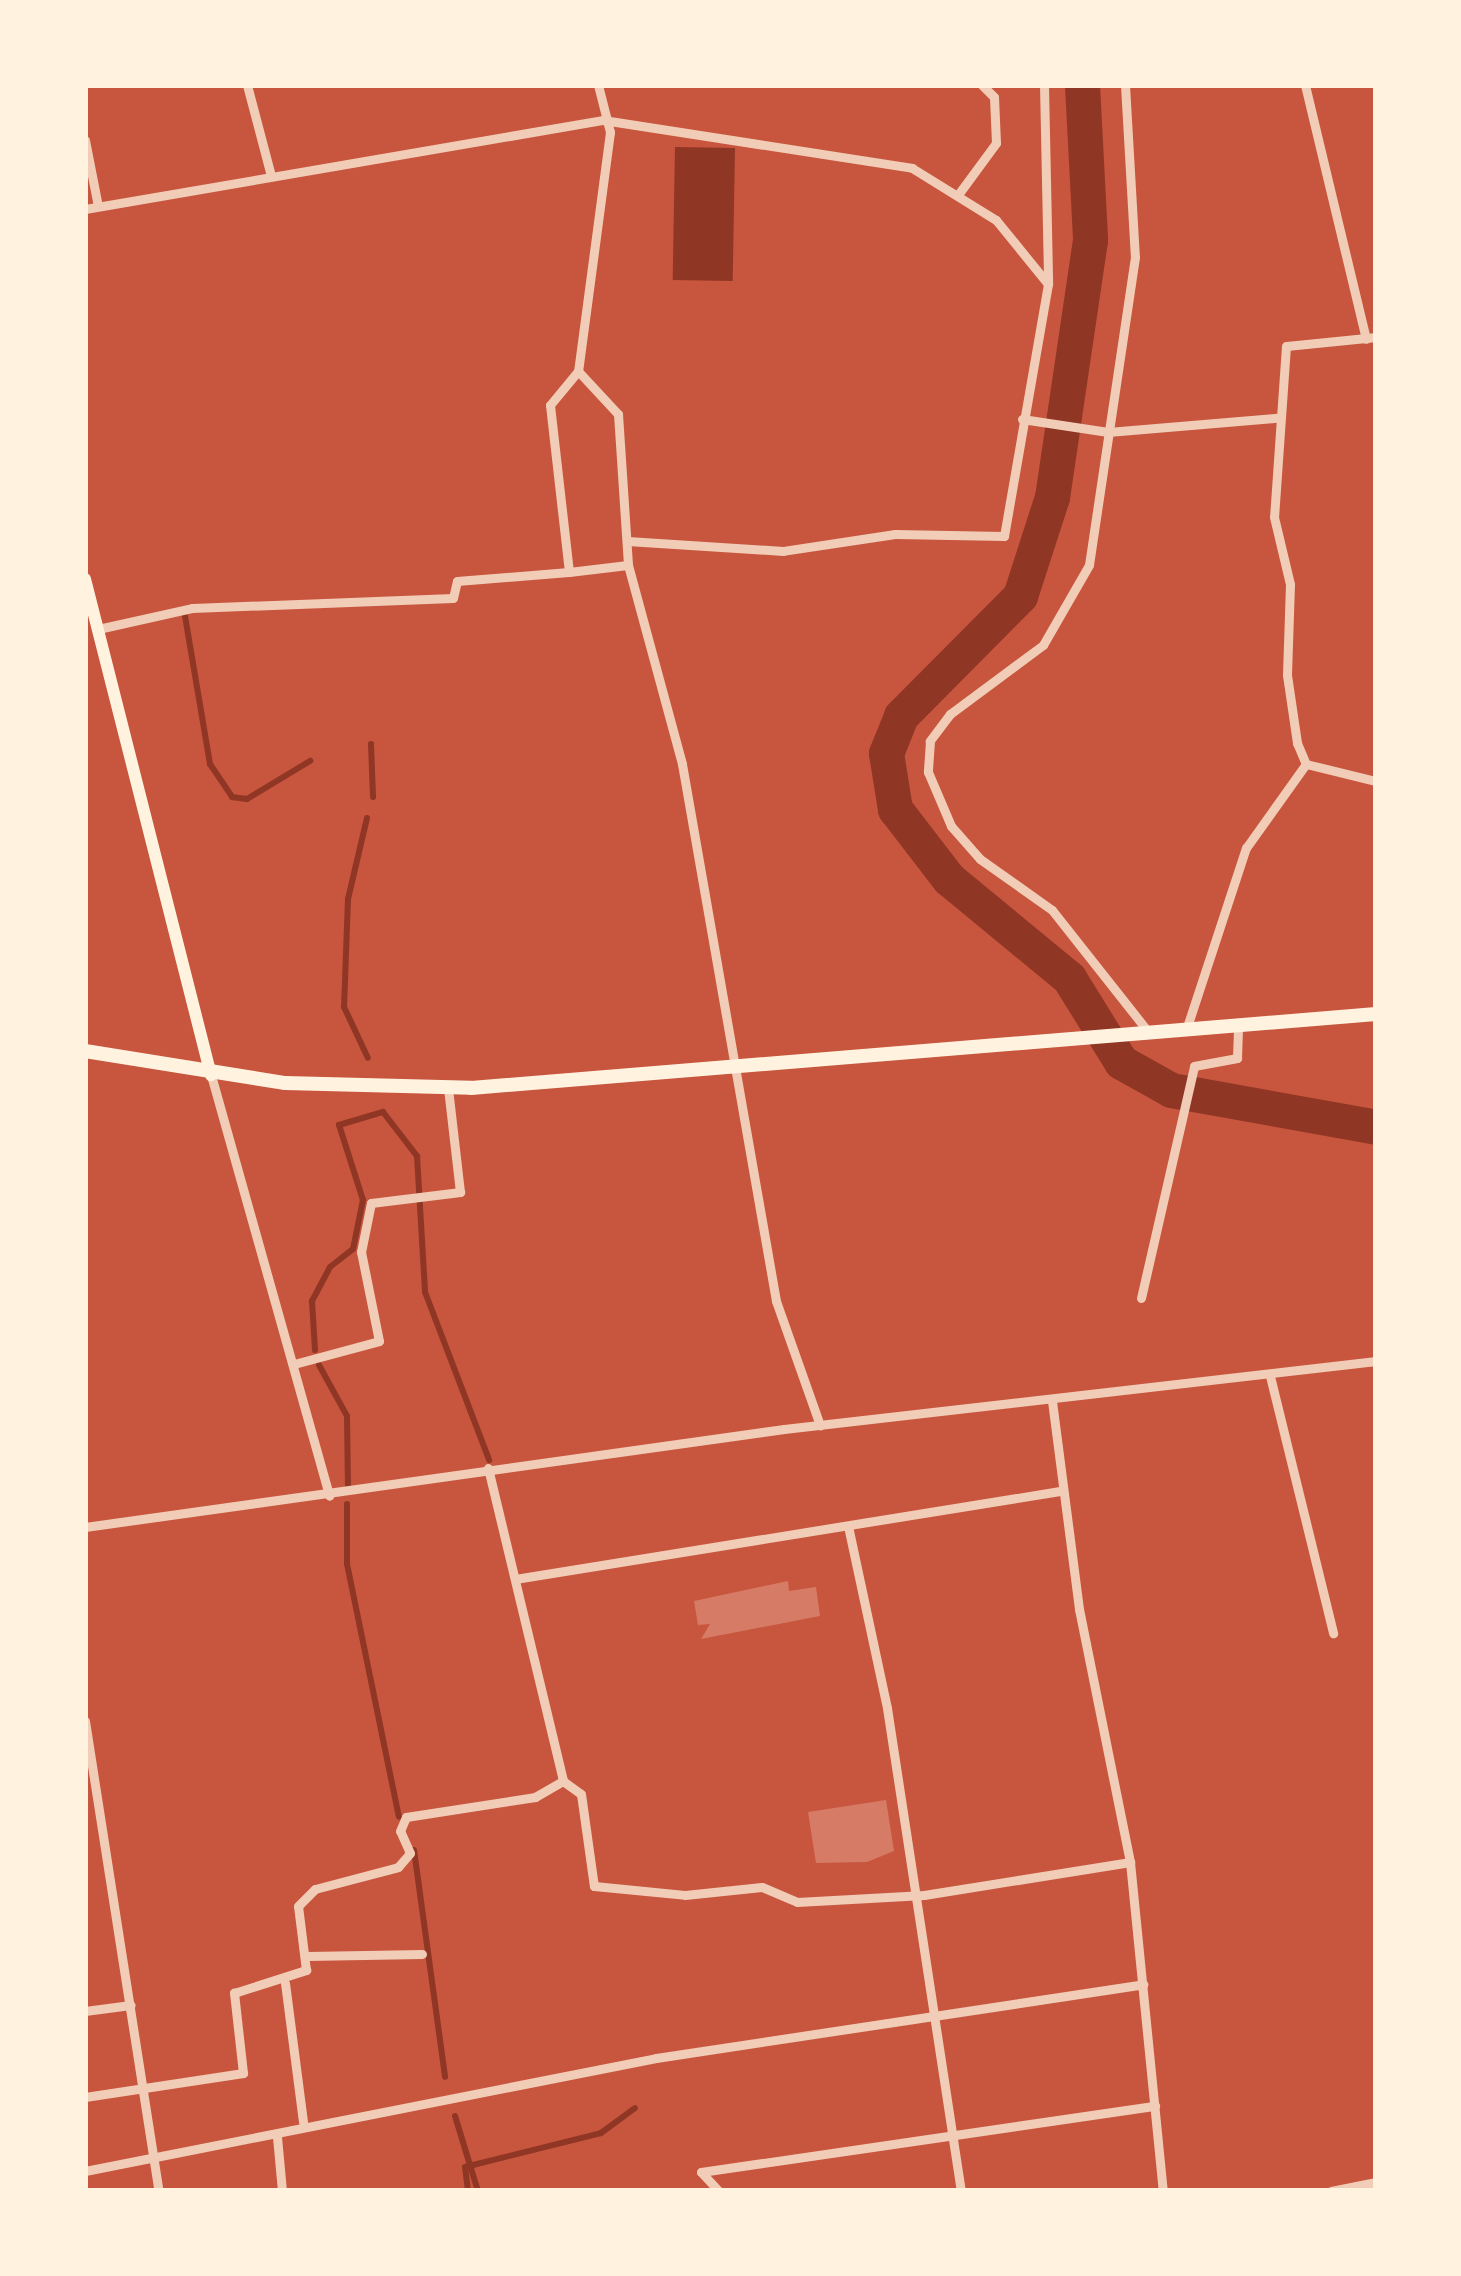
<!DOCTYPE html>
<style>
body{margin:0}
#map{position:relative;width:1461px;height:2276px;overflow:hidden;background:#c8553d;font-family:Jost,sans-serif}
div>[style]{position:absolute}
.water>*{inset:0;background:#8f3625;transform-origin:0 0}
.stream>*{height:6px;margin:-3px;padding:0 3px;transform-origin:3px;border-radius:3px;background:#8f3625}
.river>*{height:35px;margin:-17.5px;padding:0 17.5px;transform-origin:17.5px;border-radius:17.5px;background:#8f3625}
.building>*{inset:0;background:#d67c66}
.minor>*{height:9px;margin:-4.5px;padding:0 4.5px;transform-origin:4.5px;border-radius:4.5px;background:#f1ccb7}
.secondary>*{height:12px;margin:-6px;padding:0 6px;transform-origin:6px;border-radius:6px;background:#fff3e0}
.primary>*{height:14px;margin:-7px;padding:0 7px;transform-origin:7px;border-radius:7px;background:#fff3e0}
span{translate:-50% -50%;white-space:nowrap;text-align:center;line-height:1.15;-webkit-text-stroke:9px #fff3e0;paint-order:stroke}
.frame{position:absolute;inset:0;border:88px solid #fff3e0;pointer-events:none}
</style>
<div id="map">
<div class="water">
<i style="left:675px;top:147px;width:60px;height:133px;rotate:1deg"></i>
</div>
<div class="stream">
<i style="left:185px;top:616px;width:150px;rotate:80.4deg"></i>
<i style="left:210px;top:764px;width:40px;rotate:56deg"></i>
<i style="left:232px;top:797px;width:15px;rotate:8deg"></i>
<i style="left:247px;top:799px;width:74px;rotate:-31.1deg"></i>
<i style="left:371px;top:744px;width:53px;rotate:87.8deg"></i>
<i style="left:367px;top:818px;width:83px;rotate:103.2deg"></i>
<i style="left:348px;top:899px;width:108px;rotate:92.1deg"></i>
<i style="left:344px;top:1007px;width:56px;rotate:64.8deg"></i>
<i style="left:315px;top:1350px;width:49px;rotate:-93.5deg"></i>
<i style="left:312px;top:1301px;width:38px;rotate:-62deg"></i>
<i style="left:330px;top:1267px;width:29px;rotate:-38deg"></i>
<i style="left:353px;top:1249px;width:50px;rotate:-78.5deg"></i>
<i style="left:363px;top:1200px;width:79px;rotate:-107.7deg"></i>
<i style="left:339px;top:1125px;width:46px;rotate:-16.5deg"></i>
<i style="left:383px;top:1112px;width:56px;rotate:52.3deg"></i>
<i style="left:417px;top:1156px;width:136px;rotate:86.6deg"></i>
<i style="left:425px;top:1292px;width:180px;rotate:69.1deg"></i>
<i style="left:319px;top:1365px;width:58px;rotate:61.2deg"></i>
<i style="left:347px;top:1416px;width:69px;rotate:89.2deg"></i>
<i style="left:347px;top:1504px;width:60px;rotate:90deg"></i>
<i style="left:347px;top:1564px;width:258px;rotate:78.4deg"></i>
<i style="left:414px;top:1850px;width:229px;rotate:82.2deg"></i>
<i style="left:455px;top:2116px;width:78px;rotate:73deg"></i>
<i style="left:468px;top:2191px;width:24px;rotate:-97deg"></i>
<i style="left:465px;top:2167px;width:140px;rotate:-14deg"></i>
<i style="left:601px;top:2133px;width:42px;rotate:-36.3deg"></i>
</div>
<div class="river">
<i style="left:1082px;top:85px;width:155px;rotate:87deg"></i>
<i style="left:1090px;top:240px;width:260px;rotate:98.4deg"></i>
<i style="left:1052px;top:497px;width:104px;rotate:107.9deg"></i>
<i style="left:1020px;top:596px;width:169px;rotate:134.8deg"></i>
<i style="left:901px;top:716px;width:40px;rotate:112deg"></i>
<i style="left:886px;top:753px;width:57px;rotate:80.9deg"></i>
<i style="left:895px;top:809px;width:88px;rotate:52.4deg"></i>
<i style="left:949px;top:879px;width:156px;rotate:39.5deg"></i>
<i style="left:1069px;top:978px;width:99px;rotate:58.2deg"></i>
<i style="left:1121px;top:1062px;width:57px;rotate:29.2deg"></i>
<i style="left:1171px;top:1090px;width:208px;rotate:10.2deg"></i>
</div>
<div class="building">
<i style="clip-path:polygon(788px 1581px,789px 1591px,816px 1587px,820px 1616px,701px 1639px,710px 1624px,698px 1625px,694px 1601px)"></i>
<i style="clip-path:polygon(886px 1800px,894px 1851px,867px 1862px,816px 1863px,808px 1812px)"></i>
</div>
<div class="minor">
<i style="left:247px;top:85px;width:90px;rotate:75.2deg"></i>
<i style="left:598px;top:85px;width:49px;rotate:75.7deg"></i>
<i style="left:610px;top:132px;width:241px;rotate:97.6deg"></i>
<i style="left:578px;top:371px;width:59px;rotate:47.1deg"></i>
<i style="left:618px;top:414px;width:151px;rotate:86.2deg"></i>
<i style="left:628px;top:565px;width:206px;rotate:74.8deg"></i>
<i style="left:682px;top:764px;width:545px;rotate:80.07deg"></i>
<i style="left:776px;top:1301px;width:132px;rotate:70.5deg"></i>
<i style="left:1044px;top:85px;width:199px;rotate:88.8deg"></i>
<i style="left:1125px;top:85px;width:172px;rotate:86.7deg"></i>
<i style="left:1135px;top:257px;width:311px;rotate:98.5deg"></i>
<i style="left:1089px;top:565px;width:92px;rotate:119.9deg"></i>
<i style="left:1043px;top:645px;width:116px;rotate:143.4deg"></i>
<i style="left:950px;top:714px;width:34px;rotate:127deg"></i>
<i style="left:930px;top:741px;width:31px;rotate:94deg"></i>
<i style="left:928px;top:772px;width:59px;rotate:66.9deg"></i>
<i style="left:951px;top:826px;width:44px;rotate:48.7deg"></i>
<i style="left:980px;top:859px;width:88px;rotate:35.3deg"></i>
<i style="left:1052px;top:910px;width:157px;rotate:51.7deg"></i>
<i style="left:1305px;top:85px;width:261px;rotate:76.5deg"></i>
<i style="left:85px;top:140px;width:67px;rotate:78.9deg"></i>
<i style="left:960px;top:192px;width:61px;rotate:-53.7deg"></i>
<i style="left:996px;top:143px;width:46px;rotate:-92.5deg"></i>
<i style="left:994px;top:97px;width:17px;rotate:-135deg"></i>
<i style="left:85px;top:209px;width:526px;rotate:-9.75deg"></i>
<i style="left:603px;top:120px;width:313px;rotate:8.8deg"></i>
<i style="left:912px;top:168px;width:99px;rotate:31.8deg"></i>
<i style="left:996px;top:220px;width:82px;rotate:50.9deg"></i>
<i style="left:1048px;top:284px;width:256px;rotate:99.9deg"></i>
<i style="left:1004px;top:536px;width:109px;rotate:-178.9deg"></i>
<i style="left:895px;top:534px;width:113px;rotate:171.4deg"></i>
<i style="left:783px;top:551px;width:156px;rotate:-176.3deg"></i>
<i style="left:1376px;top:337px;width:90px;rotate:174.3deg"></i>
<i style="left:1286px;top:346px;width:171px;rotate:94deg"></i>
<i style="left:1274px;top:517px;width:69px;rotate:76.6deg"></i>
<i style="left:1290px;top:584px;width:91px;rotate:91.9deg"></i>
<i style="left:1287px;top:675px;width:69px;rotate:81.6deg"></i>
<i style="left:1297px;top:743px;width:23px;rotate:67deg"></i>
<i style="left:1306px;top:764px;width:72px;rotate:13.7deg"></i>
<i style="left:1022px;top:419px;width:87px;rotate:8.6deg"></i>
<i style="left:1108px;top:432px;width:169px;rotate:-4.8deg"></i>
<i style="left:569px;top:572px;width:59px;rotate:-6.8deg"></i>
<i style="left:98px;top:629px;width:96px;rotate:-12.6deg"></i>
<i style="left:192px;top:608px;width:261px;rotate:-2.2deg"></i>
<i style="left:453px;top:598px;width:17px;rotate:-77deg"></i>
<i style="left:457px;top:581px;width:112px;rotate:-4.6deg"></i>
<i style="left:569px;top:572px;width:168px;rotate:-96.5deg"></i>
<i style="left:550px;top:405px;width:44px;rotate:-50.5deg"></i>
<i style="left:1186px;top:1030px;width:192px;rotate:-71.8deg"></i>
<i style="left:1246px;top:848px;width:103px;rotate:-54.5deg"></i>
<i style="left:211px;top:1075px;width:437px;rotate:74.3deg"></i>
<i style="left:1141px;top:1298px;width:238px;rotate:-77.1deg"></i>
<i style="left:1194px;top:1066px;width:44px;rotate:-10.5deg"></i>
<i style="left:1237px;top:1058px;width:32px;rotate:-88deg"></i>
<i style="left:294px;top:1364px;width:88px;rotate:-15.1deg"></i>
<i style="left:379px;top:1341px;width:91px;rotate:-101.4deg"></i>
<i style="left:361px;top:1252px;width:50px;rotate:-78.5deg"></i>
<i style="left:371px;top:1203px;width:90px;rotate:-7deg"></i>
<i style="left:460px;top:1192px;width:105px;rotate:-96.6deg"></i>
<i style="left:1270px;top:1376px;width:265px;rotate:76.2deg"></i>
<i style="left:1052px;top:1401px;width:210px;rotate:82.6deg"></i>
<i style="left:1079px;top:1609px;width:258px;rotate:78.6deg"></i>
<i style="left:1130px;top:1862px;width:331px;rotate:84.3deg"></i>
<i style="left:488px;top:1468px;width:322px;rotate:76.5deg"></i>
<i style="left:563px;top:1781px;width:22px;rotate:36deg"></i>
<i style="left:581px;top:1794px;width:93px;rotate:82deg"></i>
<i style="left:594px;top:1886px;width:91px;rotate:5.6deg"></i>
<i style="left:685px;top:1895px;width:77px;rotate:-5.9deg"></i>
<i style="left:762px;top:1887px;width:38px;rotate:23deg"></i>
<i style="left:797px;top:1902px;width:127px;rotate:-3.2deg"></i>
<i style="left:924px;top:1895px;width:209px;rotate:-9.1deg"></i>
<i style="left:848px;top:1526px;width:186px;rotate:77.9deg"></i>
<i style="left:887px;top:1708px;width:489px;rotate:81.3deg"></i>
<i style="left:85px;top:1527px;width:706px;rotate:-7.98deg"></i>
<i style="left:784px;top:1429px;width:596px;rotate:-6.55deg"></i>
<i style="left:515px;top:1579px;width:552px;rotate:-9.17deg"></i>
<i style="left:85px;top:1721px;width:476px;rotate:81.1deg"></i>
<i style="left:307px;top:1956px;width:115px;rotate:-1deg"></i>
<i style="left:285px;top:1983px;width:140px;rotate:82.6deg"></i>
<i style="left:85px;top:2011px;width:46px;rotate:-7.4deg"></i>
<i style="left:85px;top:2097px;width:160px;rotate:-8.6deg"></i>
<i style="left:243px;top:2073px;width:81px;rotate:-96.4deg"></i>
<i style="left:234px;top:1993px;width:76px;rotate:-17.7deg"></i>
<i style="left:306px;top:1970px;width:64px;rotate:-97.1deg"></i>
<i style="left:298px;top:1906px;width:24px;rotate:-45deg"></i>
<i style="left:315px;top:1889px;width:86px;rotate:-14.8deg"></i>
<i style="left:398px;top:1867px;width:18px;rotate:-49deg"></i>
<i style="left:410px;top:1853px;width:24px;rotate:-114deg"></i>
<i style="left:400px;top:1831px;width:15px;rotate:-67deg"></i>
<i style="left:406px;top:1817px;width:131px;rotate:-8.8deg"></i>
<i style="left:535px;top:1797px;width:32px;rotate:-30deg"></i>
<i style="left:277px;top:2137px;width:54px;rotate:84.7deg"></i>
<i style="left:85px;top:2171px;width:582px;rotate:-11.19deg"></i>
<i style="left:656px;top:2058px;width:493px;rotate:-8.6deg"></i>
<i style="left:701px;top:2172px;width:459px;rotate:-8.3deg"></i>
<i style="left:701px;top:2172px;width:26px;rotate:47deg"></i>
<i style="left:1331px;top:2191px;width:46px;rotate:-11.3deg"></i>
</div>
<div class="secondary">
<i style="left:85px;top:579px;width:512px;rotate:75.75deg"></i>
</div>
<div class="primary">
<i style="left:85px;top:1051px;width:203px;rotate:9.1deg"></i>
<i style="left:285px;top:1083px;width:186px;rotate:1.5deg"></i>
<i style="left:471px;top:1088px;width:908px;rotate:-4.67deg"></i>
</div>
<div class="frame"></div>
</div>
